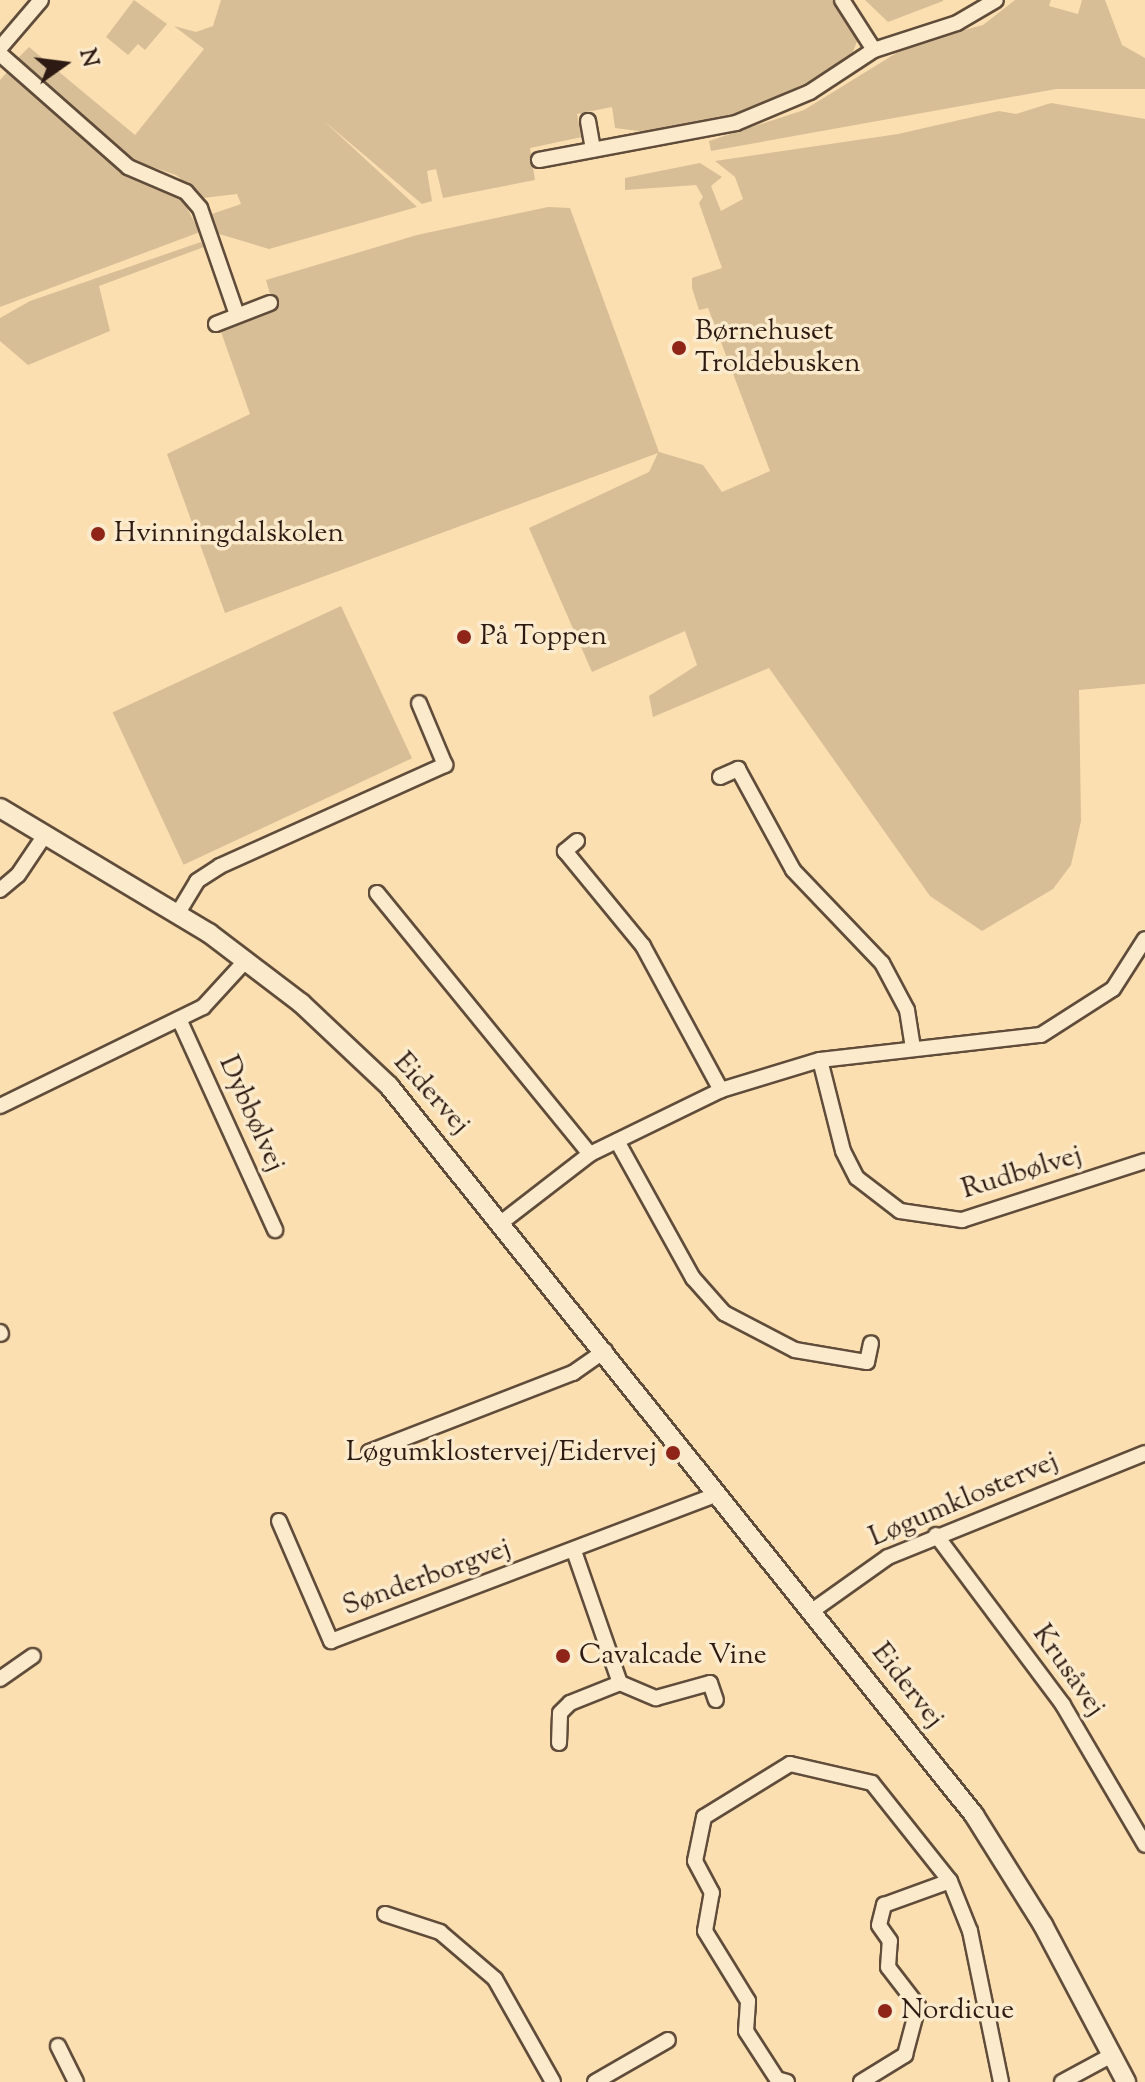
<!DOCTYPE html>
<meta charset="utf-8">
<style>
body{margin:0}
#map{position:relative;width:1145px;height:2082px;overflow:hidden;background:#fbdfb1;font-family:"Sorts Mill Goudy",serif}
div>[style]{position:absolute}
.green>*{inset:0;background:#d8be96;transform-origin:0 0}
.roads{filter:drop-shadow(2px 0 #604c3a) drop-shadow(-2px 0 #604c3a) drop-shadow(0 2px #604c3a) drop-shadow(0 -2px #604c3a)}
.street>*{height:14px;margin:-7px;padding:0 7px;transform-origin:7px;border-radius:7px;background:#fceacc}
.secondary>*{height:18px;margin:-9px;padding:0 9px;transform-origin:9px;border-radius:9px;background:#fceacc}
.dots>*{width:22px;height:22px;translate:-50% -50%;box-sizing:border-box;border:4px solid #fceacc;border-radius:50%}
span{translate:-50% -50%;white-space:nowrap;text-align:center;line-height:1.15;-webkit-text-stroke:7px #fceacc;paint-order:stroke}
.poi-label{font-size:28px;color:#2d1b13}
.left{translate:0 -50%;text-align:left}
.right{translate:-100% -50%;text-align:right}
.street-label{font-size:28px;color:#2d1b13}
.north{position:absolute;left:24px;top:24px;width:80px;height:80px;-webkit-text-stroke:6px #fceacc;paint-order:stroke;rotate:76deg;font-size:22px;font-weight:700;line-height:32px;text-align:center;color:#2d1b13}
.north::after{content:'';display:block;margin:auto;width:28px;height:36px;background:#2d1b13;clip-path:polygon(50% 0,100% 100%,50% 72%,0 100%)}
</style>
<div id="map">
<div class="green">
<i style="clip-path:polygon(134px 0,167px 24px,145px 50px,138px 44px,128px 55px,106px 37px)"></i>
<i style="clip-path:polygon(221px 0,832px 0,858px 39px,851px 57px,830px 71px,746px 112px,646px 132px,615px 128px,612px 107px,577px 114px,582px 137px,530px 148px,535px 180px,443px 198px,436px 169px,427px 171px,432px 201px,422px 204px,324px 121px,417px 207px,269px 249px,216px 233px,209px 215px,241px 204px,237px 194px,203px 198px,176px 175px,135px 161px,16px 60px,29px 47px,135px 135px,204px 49px,174px 26px,196px 32px,213px 26px)"></i>
<i style="clip-path:polygon(865px 0,943px 0,943px 1px,888px 22px)"></i>
<i style="clip-path:polygon(1015px 0,1051px 0,1049px 6px,1078px 14px,1082px 0,1105px 0,1122px 45px,1145px 58px,1145px 89px,1056px 89px,711px 151px,709px 141px,804px 110px,911px 44px,983px 25px)"></i>
<i style="clip-path:polygon(8px 71px,114px 163px,179px 194px,200px 232px,0 307px,0 80px)"></i>
<i style="clip-path:polygon(1051px 103px,1145px 119px,1145px 684px,1079px 690px,1081px 821px,1071px 865px,1053px 889px,982px 931px,930px 896px,769px 668px,653px 717px,649px 696px,697px 665px,685px 631px,592px 672px,529px 528px,649px 472px,658px 453px,225px 613px,167px 454px,250px 414px,221px 332px,275px 311px,266px 280px,417px 235px,548px 207px,570px 208px,659px 452px,703px 465px,722px 492px,770px 471px,708px 308px,699px 310px,692px 288px,692px 278px,722px 268px,699px 203px,703px 197px,696px 185px,625px 190px,625px 178px,700px 163px,722px 177px,711px 186px,721px 211px,743px 199px,735px 177px,715px 161px,898px 134px,999px 111px,1016px 114px)"></i>
<i style="clip-path:polygon(201px 242px,204px 247px,99px 286px,110px 331px,28px 365px,0 341px,0 318px,30px 301px)"></i>
<i style="left:341px;top:606px;width:168px;height:252px;rotate:65deg"></i>
</div>
<div class="roads">
<div class="street">
<i style="left:842px;top:0;width:59px;rotate:57.4deg"></i>
<i style="left:0;top:48px;width:63px;rotate:-49.5deg"></i>
<i style="left:0;top:54px;width:171px;rotate:41.4deg"></i>
<i style="left:128px;top:167px;width:63px;rotate:23.3deg"></i>
<i style="left:186px;top:192px;width:21px;rotate:49deg"></i>
<i style="left:200px;top:208px;width:113px;rotate:70.9deg"></i>
<i style="left:588px;top:121px;width:29px;rotate:80deg"></i>
<i style="left:539px;top:160px;width:200px;rotate:-10.6deg"></i>
<i style="left:736px;top:123px;width:80px;rotate:-22.7deg"></i>
<i style="left:810px;top:92px;width:77px;rotate:-33.3deg"></i>
<i style="left:874px;top:50px;width:87px;rotate:-18deg"></i>
<i style="left:957px;top:23px;width:45px;rotate:-30.5deg"></i>
<i style="left:216px;top:324px;width:58px;rotate:-21.3deg"></i>
<i style="left:720px;top:777px;width:20px;rotate:-24deg"></i>
<i style="left:738px;top:769px;width:115px;rotate:61.4deg"></i>
<i style="left:793px;top:870px;width:129px;rotate:46.3deg"></i>
<i style="left:882px;top:963px;width:53px;rotate:62deg"></i>
<i style="left:907px;top:1010px;width:36px;rotate:81deg"></i>
<i style="left:577px;top:841px;width:16px;rotate:140deg"></i>
<i style="left:565px;top:851px;width:123px;rotate:50.6deg"></i>
<i style="left:643px;top:946px;width:164px;rotate:61.6deg"></i>
<i style="left:0;top:890px;width:23px;rotate:-40deg"></i>
<i style="left:18px;top:875px;width:48px;rotate:-56deg"></i>
<i style="left:377px;top:893px;width:337px;rotate:50.8deg"></i>
<i style="left:178px;top:913px;width:37px;rotate:-59deg"></i>
<i style="left:197px;top:881px;width:27px;rotate:-33deg"></i>
<i style="left:220px;top:866px;width:247px;rotate:-24.2deg"></i>
<i style="left:445px;top:765px;width:67px;rotate:-112.8deg"></i>
<i style="left:179px;top:1019px;width:232px;rotate:65.5deg"></i>
<i style="left:820px;top:1060px;width:94px;rotate:75.8deg"></i>
<i style="left:843px;top:1151px;width:30px;rotate:63deg"></i>
<i style="left:857px;top:1178px;width:54px;rotate:37.5deg"></i>
<i style="left:900px;top:1211px;width:63px;rotate:8.3deg"></i>
<i style="left:962px;top:1220px;width:192px;rotate:-17.9deg"></i>
<i style="left:0;top:1106px;width:226px;rotate:-26deg"></i>
<i style="left:203px;top:1007px;width:64px;rotate:-47.5deg"></i>
<i style="left:617px;top:1141px;width:157px;rotate:61deg"></i>
<i style="left:693px;top:1278px;width:47px;rotate:48.5deg"></i>
<i style="left:724px;top:1313px;width:80px;rotate:27.5deg"></i>
<i style="left:795px;top:1350px;width:73px;rotate:9.5deg"></i>
<i style="left:867px;top:1362px;width:19px;rotate:-78deg"></i>
<i style="left:502px;top:1222px;width:111px;rotate:-37.7deg"></i>
<i style="left:590px;top:1154px;width:146px;rotate:-26deg"></i>
<i style="left:721px;top:1090px;width:103px;rotate:-16.9deg"></i>
<i style="left:820px;top:1060px;width:222px;rotate:-6.5deg"></i>
<i style="left:1041px;top:1035px;width:85px;rotate:-32.6deg"></i>
<i style="left:1113px;top:989px;width:59px;rotate:-57.4deg"></i>
<i style="left:0;top:1332px;width:2px;rotate:63deg"></i>
<i style="left:369px;top:1452px;width:219px;rotate:-21.2deg"></i>
<i style="left:573px;top:1373px;width:39px;rotate:-35deg"></i>
<i style="left:279px;top:1521px;width:131px;rotate:66.6deg"></i>
<i style="left:331px;top:1641px;width:414px;rotate:-20.8deg"></i>
<i style="left:936px;top:1535px;width:212px;rotate:53.2deg"></i>
<i style="left:1063px;top:1705px;width:162px;rotate:59.6deg"></i>
<i style="left:574px;top:1551px;width:140px;rotate:70.8deg"></i>
<i style="left:620px;top:1683px;width:39px;rotate:23deg"></i>
<i style="left:656px;top:1698px;width:56px;rotate:-15.5deg"></i>
<i style="left:710px;top:1683px;width:18px;rotate:71deg"></i>
<i style="left:812px;top:1611px;width:93px;rotate:-35.4deg"></i>
<i style="left:888px;top:1557px;width:277px;rotate:-22deg"></i>
<i style="left:0;top:1679px;width:40px;rotate:-34.9deg"></i>
<i style="left:559px;top:1743px;width:30px;rotate:-88deg"></i>
<i style="left:560px;top:1713px;width:14px;rotate:-45deg"></i>
<i style="left:570px;top:1703px;width:54px;rotate:-21.8deg"></i>
<i style="left:385px;top:1914px;width:58px;rotate:18.1deg"></i>
<i style="left:440px;top:1932px;width:72px;rotate:40.5deg"></i>
<i style="left:495px;top:1979px;width:118px;rotate:60.6deg"></i>
<i style="left:58px;top:2046px;width:40px;rotate:63.4deg"></i>
<i style="left:595px;top:2082px;width:84px;rotate:-29.9deg"></i>
<i style="left:787px;top:2082px;width:10px;rotate:-163deg"></i>
<i style="left:777px;top:2079px;width:57px;rotate:-122.9deg"></i>
<i style="left:746px;top:2031px;width:30px;rotate:-86deg"></i>
<i style="left:748px;top:2001px;width:82px;rotate:-121.6deg"></i>
<i style="left:705px;top:1931px;width:39px;rotate:-80deg"></i>
<i style="left:712px;top:1893px;width:36px;rotate:-118deg"></i>
<i style="left:695px;top:1861px;width:45px;rotate:-78.4deg"></i>
<i style="left:704px;top:1817px;width:101px;rotate:-31.6deg"></i>
<i style="left:790px;top:1764px;width:84px;rotate:13deg"></i>
<i style="left:872px;top:1783px;width:125px;rotate:51.5deg"></i>
<i style="left:950px;top:1881px;width:54px;rotate:68.2deg"></i>
<i style="left:970px;top:1931px;width:154px;rotate:78.4deg"></i>
<i style="left:861px;top:2082px;width:52px;rotate:-31.5deg"></i>
<i style="left:905px;top:2055px;width:51px;rotate:-75.1deg"></i>
<i style="left:918px;top:2006px;width:49px;rotate:-127.6deg"></i>
<i style="left:888px;top:1967px;width:26px;rotate:-86deg"></i>
<i style="left:890px;top:1941px;width:19px;rotate:-125deg"></i>
<i style="left:879px;top:1925px;width:21px;rotate:-76deg"></i>
<i style="left:884px;top:1905px;width:70px;rotate:-20deg"></i>
<i style="left:1062px;top:2082px;width:57px;rotate:-28.4deg"></i>
</div>
<div class="secondary">
<i style="left:0;top:808px;width:244px;rotate:30.9deg"></i>
<i style="left:209px;top:933px;width:116px;rotate:37.3deg"></i>
<i style="left:301px;top:1003px;width:121px;rotate:43.3deg"></i>
<i style="left:389px;top:1086px;width:935px;rotate:51.25deg"></i>
<i style="left:974px;top:1815px;width:130px;rotate:57.9deg"></i>
<i style="left:1043px;top:1925px;width:178px;rotate:62.1deg"></i>
</div>
</div>
<div class="dots">
<i style="left:679px;top:348px;background:#8f2418"></i>
<i style="left:98px;top:534px;background:#8f2418"></i>
<i style="left:464px;top:637px;background:#8f2418"></i>
<i style="left:673px;top:1453px;background:#8f2418"></i>
<i style="left:563px;top:1656px;background:#8f2418"></i>
<i style="left:885px;top:2011px;background:#8f2418"></i>
</div>
<div class="poi-label">
<span class="left" style="left:695px;top:348px">Børnehuset<br>Troldebusken</span>
<span class="left" style="left:114px;top:534px">Hvinningdalskolen</span>
<span class="left" style="left:480px;top:637px">På Toppen</span>
<span class="right" style="left:657px;top:1453px">Løgumklostervej/Eidervej</span>
<span class="left" style="left:579px;top:1656px">Cavalcade Vine</span>
<span class="left" style="left:901px;top:2011px">Nordicue</span>
</div>
<div class="street-label">
<span style="left:431px;top:1094px;rotate:48deg">Eidervej</span>
<span style="left:251px;top:1114px;rotate:66deg">Dybbølvej</span>
<span style="left:1022px;top:1173px;rotate:-17deg">Rudbølvej</span>
<span style="left:964px;top:1500px;rotate:-23deg">Løgumklostervej</span>
<span style="left:427px;top:1578px;rotate:-20deg">Sønderborgvej</span>
<span style="left:1068px;top:1671px;rotate:55deg">Krusåvej</span>
<span style="left:907px;top:1686px;rotate:52deg">Eidervej</span>
</div>
<div class="north">N</div>
</div>
